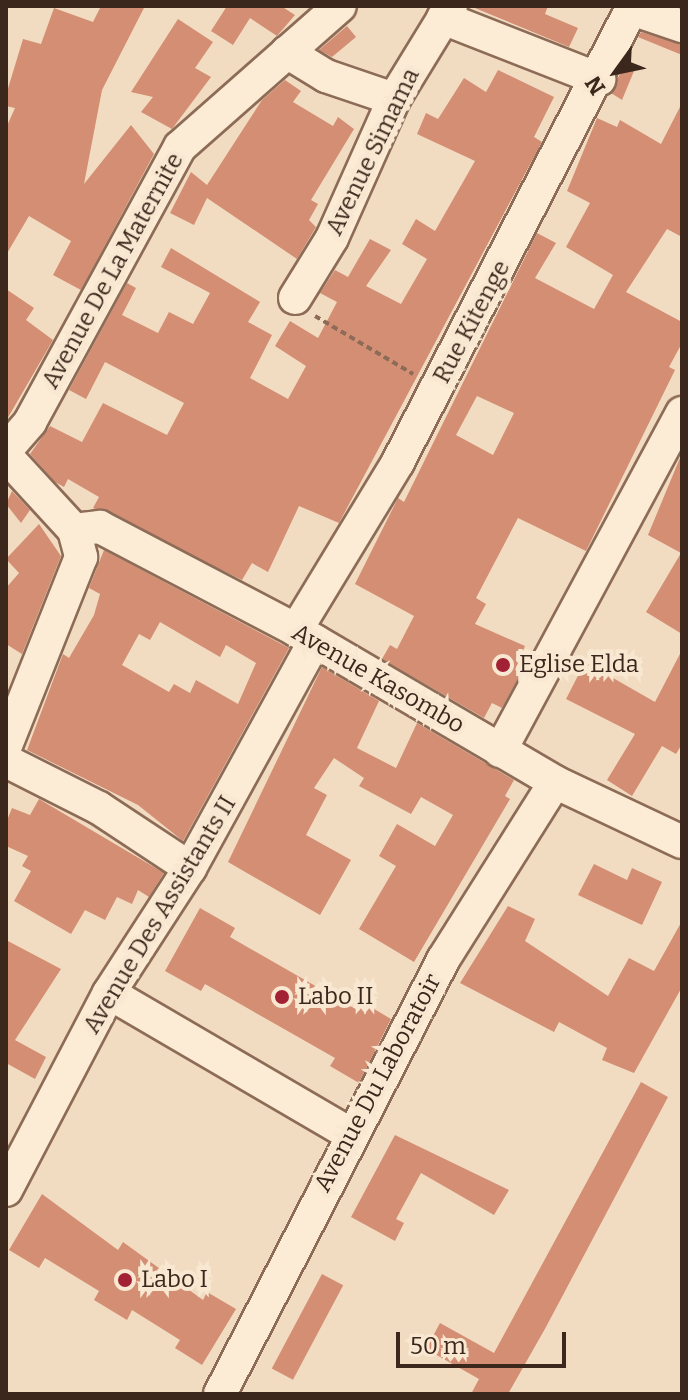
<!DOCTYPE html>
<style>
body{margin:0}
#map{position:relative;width:688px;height:1400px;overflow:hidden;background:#f2dcc1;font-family:Bitter,serif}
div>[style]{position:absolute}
.building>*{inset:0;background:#d38e74;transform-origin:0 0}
.path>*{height:4px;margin-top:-2px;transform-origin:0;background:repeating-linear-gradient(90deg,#8d6c57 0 6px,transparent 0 10px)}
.roads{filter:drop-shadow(2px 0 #8d6c57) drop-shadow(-2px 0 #8d6c57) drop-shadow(0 2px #8d6c57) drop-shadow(0 -2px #8d6c57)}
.minor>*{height:32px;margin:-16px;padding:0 16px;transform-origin:16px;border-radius:16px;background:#fcebd5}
.dots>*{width:22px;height:22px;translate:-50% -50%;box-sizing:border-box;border:4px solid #f8e8d1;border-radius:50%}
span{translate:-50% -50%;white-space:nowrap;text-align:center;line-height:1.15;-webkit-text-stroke:8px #f8e8d1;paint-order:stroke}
.street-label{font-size:24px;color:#3c271c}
.poi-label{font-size:24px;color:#3c271c}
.left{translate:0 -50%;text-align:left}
.frame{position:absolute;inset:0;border:8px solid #3c271c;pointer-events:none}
.north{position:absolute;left:576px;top:32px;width:80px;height:80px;-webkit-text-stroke:6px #f8e8d1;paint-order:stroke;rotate:237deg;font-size:22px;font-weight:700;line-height:32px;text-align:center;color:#3c271c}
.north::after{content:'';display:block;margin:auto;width:28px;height:36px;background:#3c271c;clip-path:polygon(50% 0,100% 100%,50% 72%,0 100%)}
.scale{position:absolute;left:396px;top:1332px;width:170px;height:36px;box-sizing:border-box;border:4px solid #3c271c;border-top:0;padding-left:10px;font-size:24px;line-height:28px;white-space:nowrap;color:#3c271c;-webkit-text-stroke:6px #f8e8d1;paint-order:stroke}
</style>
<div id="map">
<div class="building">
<i style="clip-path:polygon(101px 6px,145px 6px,102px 90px,84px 184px,131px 125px,154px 154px,81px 290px,53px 275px,71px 241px,29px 216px,6px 255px,6px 128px,15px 108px,6px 106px,6px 95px,23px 39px,41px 44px,54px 8px,93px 22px)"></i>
<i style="clip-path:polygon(227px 6px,281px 6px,295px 15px,277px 36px,250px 18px,233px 45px,211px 31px)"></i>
<i style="clip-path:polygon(470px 6px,548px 6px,545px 14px,578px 28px,569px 47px)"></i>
<i style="clip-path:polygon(178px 19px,213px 42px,195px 68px,211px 77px,172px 129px,141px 112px,153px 97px,131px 92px)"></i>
<i style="clip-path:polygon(347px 26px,356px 37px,332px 57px,319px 50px)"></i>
<i style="clip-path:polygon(641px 32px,682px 44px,682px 55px,638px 37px)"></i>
<i style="clip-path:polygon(623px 67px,634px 71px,622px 100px,611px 93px)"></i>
<i style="clip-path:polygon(498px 70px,554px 97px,534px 137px,542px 142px,339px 523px,299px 506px,268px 572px,252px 563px,242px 580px,93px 508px,99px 497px,68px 479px,64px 487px,55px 482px,30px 454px,50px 426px,82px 442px,103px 403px,167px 435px,184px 403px,105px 362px,86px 399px,69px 390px,127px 283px,136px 288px,122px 315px,158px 333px,169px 312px,193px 324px,210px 293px,161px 267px,171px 248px,260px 302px,248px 322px,272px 335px,250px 378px,288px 399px,306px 366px,275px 346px,290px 321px,318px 338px,337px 302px,320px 293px,335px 270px,348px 277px,370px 239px,391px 250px,366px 286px,401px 304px,427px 259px,402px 244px,416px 219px,435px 231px,475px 161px,417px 134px,426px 113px,438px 119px,464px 78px,486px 92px)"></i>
<i style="clip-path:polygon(285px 80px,301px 91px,293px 102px,333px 126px,338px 117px,354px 129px,311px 200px,318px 204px,309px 220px,316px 227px,297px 259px,207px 198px,194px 225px,170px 213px,191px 172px,207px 185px,262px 100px)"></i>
<i style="clip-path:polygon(evenodd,682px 103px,682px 237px,667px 229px,626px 292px,682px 322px,682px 343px,669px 367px,675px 370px,586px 551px,518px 518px,476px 598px,486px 604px,475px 624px,525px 646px,515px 670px,521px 673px,502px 708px,492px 703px,484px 718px,382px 659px,390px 645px,397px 649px,414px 616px,355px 584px,398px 498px,404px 502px,537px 233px,556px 243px,535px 278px,594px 309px,613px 275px,566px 247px,590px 203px,567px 191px,597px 118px,617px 127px,620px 120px,661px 144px,682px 103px,477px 396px,514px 413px,493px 455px,456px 435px,477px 396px)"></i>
<i style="clip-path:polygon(6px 289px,34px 308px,26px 320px,53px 340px,6px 421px)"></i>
<i style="clip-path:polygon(682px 453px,682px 634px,646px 612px,681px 553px,648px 535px)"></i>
<i style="clip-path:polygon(12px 491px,30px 510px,21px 523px,6px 504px)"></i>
<i style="clip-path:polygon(39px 524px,61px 556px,22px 654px,6px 644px,6px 588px,19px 573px,6px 559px)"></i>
<i style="clip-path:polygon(evenodd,104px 550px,289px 648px,183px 841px,138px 805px,27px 750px,63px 654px,69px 658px,94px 615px,100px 594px,89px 588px,104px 550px,160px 622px,220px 657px,226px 645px,256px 663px,238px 704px,196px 680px,190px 693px,174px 684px,169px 692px,122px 665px,139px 634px,150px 640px,160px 622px)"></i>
<i style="clip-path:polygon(682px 650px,682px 744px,676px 754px,662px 746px,632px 796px,607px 780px,635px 734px,566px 699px,585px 662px,655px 702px)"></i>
<i style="clip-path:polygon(322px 667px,379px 701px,357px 748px,396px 768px,417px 723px,514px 780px,505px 796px,510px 799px,414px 962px,359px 929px,396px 866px,379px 856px,397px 824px,435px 846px,453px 815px,421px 797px,411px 814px,359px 786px,364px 778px,334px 758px,314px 788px,327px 795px,306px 835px,351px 860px,320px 915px,228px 862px)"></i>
<i style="clip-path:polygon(39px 799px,164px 873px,149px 897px,138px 890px,132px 904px,117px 897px,105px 920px,85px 910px,71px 934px,14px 901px,31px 871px,22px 866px,28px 856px,6px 846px,6px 823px,12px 808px,30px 815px)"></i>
<i style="clip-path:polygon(594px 864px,627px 880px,632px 868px,662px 882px,642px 925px,578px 895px)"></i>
<i style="clip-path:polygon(508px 906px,535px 919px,525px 941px,608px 996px,629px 958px,654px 971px,682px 921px,682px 987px,634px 1073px,602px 1060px,607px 1048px,559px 1022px,554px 1032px,460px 983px)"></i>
<i style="clip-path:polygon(200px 908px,235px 928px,230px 937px,359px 1011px,364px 1003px,391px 1019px,359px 1083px,330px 1066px,335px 1058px,205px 984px,201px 991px,165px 971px)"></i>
<i style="clip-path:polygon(6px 940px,61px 969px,15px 1040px,46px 1057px,35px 1079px,6px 1063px)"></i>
<i style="clip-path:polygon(641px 1082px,668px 1097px,546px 1327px,508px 1394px,471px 1394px,479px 1379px,426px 1349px,440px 1323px,494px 1353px)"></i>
<i style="clip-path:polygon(395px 1135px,509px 1190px,494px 1215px,421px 1173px,396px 1219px,404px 1223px,395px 1241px,351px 1217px)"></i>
<i style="clip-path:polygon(42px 1194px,118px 1250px,123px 1242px,203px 1300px,207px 1292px,236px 1309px,202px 1365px,175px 1348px,180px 1340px,132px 1310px,127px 1320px,94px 1300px,99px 1291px,45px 1258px,39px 1268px,9px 1250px)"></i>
<i style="left:322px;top:1274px;width:24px;height:107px;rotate:28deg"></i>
</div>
<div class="path">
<i style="left:315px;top:316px;width:114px;rotate:30.6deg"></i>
</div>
<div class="roads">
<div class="minor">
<i style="left:632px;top:9px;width:53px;rotate:18.8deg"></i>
<i style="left:443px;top:18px;width:168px;rotate:21.4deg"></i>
<i style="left:287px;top:52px;width:46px;rotate:31.6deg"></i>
<i style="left:326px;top:76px;width:72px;rotate:18.7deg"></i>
<i style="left:295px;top:298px;width:70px;rotate:-58.3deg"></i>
<i style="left:332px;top:238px;width:152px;rotate:-66deg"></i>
<i style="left:394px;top:99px;width:109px;rotate:-58.5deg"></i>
<i style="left:6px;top:450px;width:37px;rotate:-49deg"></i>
<i style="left:30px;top:422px;width:313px;rotate:-61.4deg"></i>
<i style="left:180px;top:147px;width:213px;rotate:-41.4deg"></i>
<i style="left:6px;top:456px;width:100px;rotate:47.4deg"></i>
<i style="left:74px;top:530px;width:28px;rotate:75deg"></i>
<i style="left:81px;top:557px;width:202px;rotate:111.7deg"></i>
<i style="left:74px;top:530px;width:26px;rotate:-7deg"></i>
<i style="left:100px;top:527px;width:221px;rotate:27.7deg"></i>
<i style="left:296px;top:630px;width:300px;rotate:30.4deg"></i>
<i style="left:555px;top:782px;width:140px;rotate:25.3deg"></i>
<i style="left:296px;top:630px;width:197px;rotate:-58.7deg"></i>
<i style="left:398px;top:462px;width:513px;rotate:-62.74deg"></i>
<i style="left:500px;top:751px;width:384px;rotate:-61.7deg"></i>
<i style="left:6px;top:761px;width:104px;rotate:26.8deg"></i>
<i style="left:99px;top:808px;width:109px;rotate:33.4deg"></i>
<i style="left:109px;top:993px;width:278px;rotate:30.3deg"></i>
<i style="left:6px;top:1190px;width:222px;rotate:-62.4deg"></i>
<i style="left:109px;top:993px;width:149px;rotate:-57.1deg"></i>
<i style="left:190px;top:868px;width:259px;rotate:-61.2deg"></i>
<i style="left:220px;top:1394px;width:488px;rotate:-62.8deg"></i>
<i style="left:443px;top:960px;width:210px;rotate:-57.8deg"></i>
</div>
</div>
<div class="dots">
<i style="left:503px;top:665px;background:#a22134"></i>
<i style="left:282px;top:997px;background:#a22134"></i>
<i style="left:125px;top:1280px;background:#a22134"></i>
</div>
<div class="street-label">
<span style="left:373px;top:152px;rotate:-64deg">Avenue Simama</span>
<span style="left:113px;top:271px;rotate:-61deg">Avenue De La Maternite</span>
<span style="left:472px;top:322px;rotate:-62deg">Rue Kitenge</span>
<span style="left:378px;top:679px;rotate:30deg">Avenue Kasombo</span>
<span style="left:160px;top:915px;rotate:-59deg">Avenue Des Assistants II</span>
<span style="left:378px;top:1083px;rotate:-62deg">Avenue Du Laboratoir</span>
</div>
<div class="poi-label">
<span class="left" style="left:519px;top:665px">Eglise Elda</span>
<span class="left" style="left:298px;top:997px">Labo II</span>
<span class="left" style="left:141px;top:1280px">Labo I</span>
</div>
<div class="frame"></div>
<div class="north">N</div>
<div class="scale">50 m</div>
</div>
